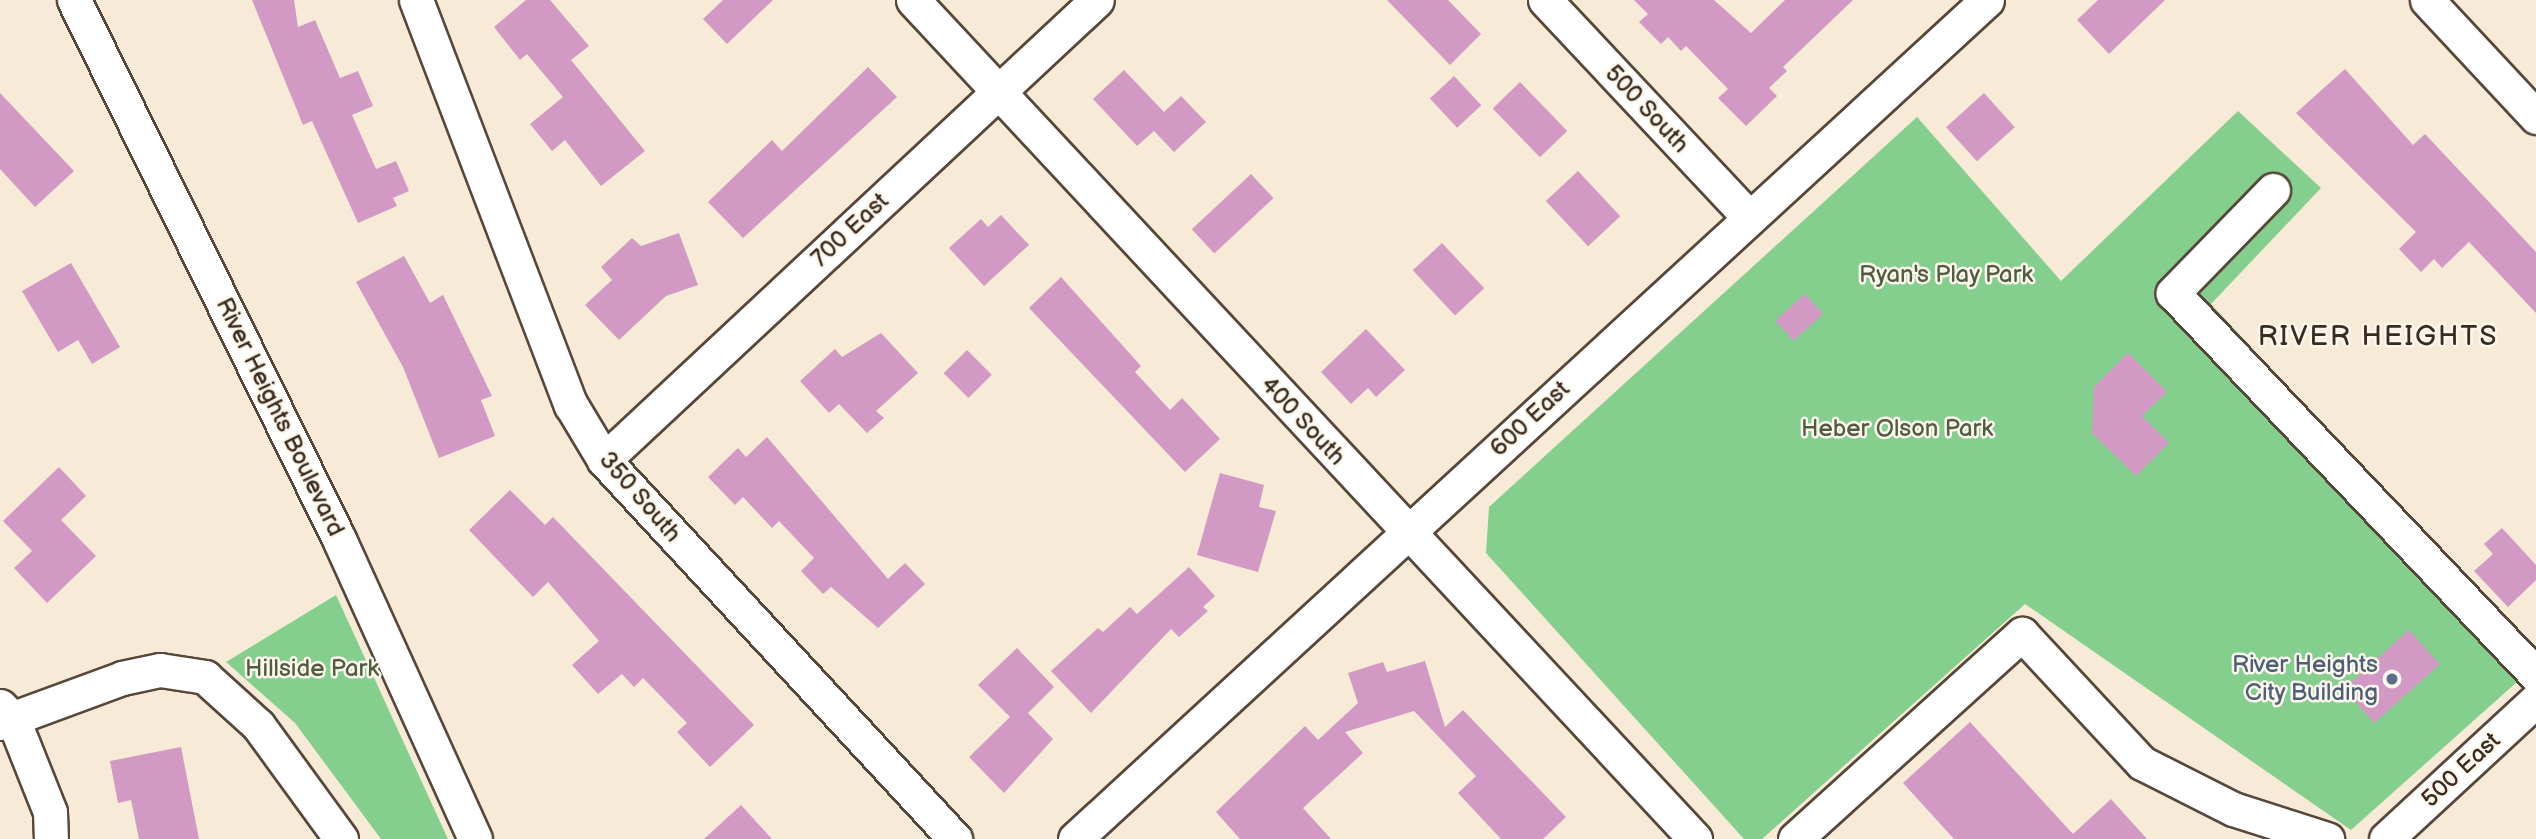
<!DOCTYPE html>
<style>
body{margin:0}
#map{position:relative;width:2536px;height:839px;overflow:hidden;background:#f7ebd7;font-family:"Balsamiq Sans",sans-serif}
div>[style]{position:absolute}
.green>*{inset:0;background:#84cf8d}
.building>*{inset:0;background:#d199c4;transform-origin:0 0}
.roads{filter:drop-shadow(2px 0 #57473a) drop-shadow(-2px 0 #57473a) drop-shadow(0 2px #57473a) drop-shadow(0 -2px #57473a)}
.minor>*{height:33px;margin:-16.5px;padding:0 16.5px;transform-origin:16.5px;border-radius:16.5px;background:#fff}
.dots>*{width:19px;height:19px;translate:-50% -50%;box-sizing:border-box;border:4px solid #fbf7ec;border-radius:50%}
span{translate:-50% -50%;white-space:nowrap;text-align:center;line-height:1.15;-webkit-text-stroke:5px #fbf7ec;paint-order:stroke}
.street-label{font-size:24px;color:#3b2a1e}
.park-label{font-size:24px;color:#515c3f}
.service-label{font-size:24px;color:#4e5e75}
.right{translate:-100% -50%;text-align:right}
.quarter-label{font-size:28px;color:#3b2a1e;letter-spacing:2px}
</style>
<div id="map">
<div class="green">
<i style="clip-path:polygon(2238px 111px,2321px 188px,2211px 304px,2536px 652px,2536px 665px,2351px 830px,2025px 604px,1762px 839px,1744px 839px,1486px 553px,1489px 507px,1917px 117px,2061px 281px)"></i>
<i style="clip-path:polygon(336px 595px,448px 839px,381px 839px,295px 723px,226px 662px)"></i>
</div>
<div class="building">
<i style="clip-path:polygon(252px 0,294px 0,298px 27px,315px 20px,340px 78px,358px 71px,373px 106px,352px 115px,376px 169px,396px 161px,409px 191px,393px 198px,397px 206px,358px 223px,312px 121px,303px 125px)"></i>
<i style="clip-path:polygon(526px 0,550px 0,589px 46px,571px 60px,645px 151px,601px 186px,565px 140px,552px 151px,530px 124px,563px 97px,527px 54px,520px 60px,494px 27px)"></i>
<i style="clip-path:polygon(723px 0,773px 0,727px 44px,703px 19px)"></i>
<i style="clip-path:polygon(1387px 0,1448px 0,1481px 34px,1450px 65px)"></i>
<i style="clip-path:polygon(1634px 0,1714px 0,1751px 33px,1785px 0,1853px 0,1783px 67px,1787px 71px,1769px 88px,1777px 96px,1746px 126px,1718px 98px,1728px 89px,1686px 46px,1681px 51px,1668px 37px,1661px 44px,1639px 22px,1648px 14px)"></i>
<i style="clip-path:polygon(2098px 0,2165px 0,2109px 54px,2077px 20px)"></i>
<i style="clip-path:polygon(868px 67px,897px 97px,743px 238px,708px 202px,772px 140px,782px 151px)"></i>
<i style="clip-path:polygon(2345px 69px,2413px 145px,2425px 134px,2536px 252px,2536px 313px,2469px 242px,2442px 268px,2434px 259px,2421px 272px,2399px 249px,2416px 232px,2296px 113px)"></i>
<i style="clip-path:polygon(1124px 70px,1164px 112px,1181px 96px,1206px 122px,1174px 152px,1154px 131px,1137px 146px,1093px 99px)"></i>
<i style="left:1454px;top:76px;width:40px;height:33px;rotate:47deg"></i>
<i style="left:1520px;top:82px;width:68px;height:38px;rotate:46deg"></i>
<i style="clip-path:polygon(0 93px,74px 171px,35px 207px,0 169px)"></i>
<i style="left:1984px;top:93px;width:46px;height:51px;rotate:48deg"></i>
<i style="left:1578px;top:171px;width:62px;height:44px;rotate:47deg"></i>
<i style="left:1251px;top:174px;width:33px;height:81px;rotate:47deg"></i>
<i style="clip-path:polygon(1001px 215px,1029px 245px,984px 286px,949px 248px,981px 219px,988px 227px)"></i>
<i style="clip-path:polygon(679px 233px,698px 285px,666px 296px,619px 340px,585px 305px,612px 280px,601px 267px,632px 238px,641px 246px)"></i>
<i style="left:1442px;top:243px;width:62px;height:40px;rotate:47deg"></i>
<i style="clip-path:polygon(404px 256px,430px 303px,443px 295px,492px 396px,481px 400px,495px 436px,439px 458px,403px 367px,356px 282px)"></i>
<i style="clip-path:polygon(71px 263px,120px 347px,92px 364px,78px 340px,58px 352px,22px 291px)"></i>
<i style="clip-path:polygon(1061px 277px,1141px 366px,1135px 372px,1170px 410px,1182px 398px,1220px 439px,1185px 472px,1029px 308px)"></i>
<i style="left:1805px;top:294px;width:27px;height:40px;rotate:48deg"></i>
<i style="clip-path:polygon(1366px 329px,1405px 370px,1376px 397px,1368px 388px,1351px 404px,1321px 372px)"></i>
<i style="clip-path:polygon(881px 333px,918px 373px,876px 411px,884px 418px,867px 433px,839px 404px,829px 413px,800px 381px,835px 349px,842px 357px)"></i>
<i style="left:967px;top:350px;width:35px;height:33px;rotate:45deg"></i>
<i style="clip-path:polygon(2128px 353px,2167px 392px,2142px 416px,2169px 443px,2136px 476px,2092px 433px,2094px 387px)"></i>
<i style="clip-path:polygon(767px 437px,888px 579px,905px 563px,925px 584px,878px 628px,831px 587px,823px 594px,801px 571px,814px 558px,779px 521px,772px 528px,743px 497px,735px 505px,708px 477px,738px 448px,746px 457px)"></i>
<i style="clip-path:polygon(59px 467px,86px 496px,61px 520px,96px 556px,47px 603px,14px 568px,32px 551px,3px 521px)"></i>
<i style="clip-path:polygon(1220px 473px,1264px 485px,1259px 507px,1276px 511px,1258px 572px,1197px 555px)"></i>
<i style="clip-path:polygon(510px 490px,545px 525px,553px 517px,754px 725px,710px 767px,677px 732px,687px 723px,643px 678px,634px 687px,622px 674px,598px 694px,572px 665px,599px 641px,548px 582px,533px 597px,469px 530px)"></i>
<i style="clip-path:polygon(2502px 528px,2536px 565px,2536px 580px,2508px 607px,2474px 571px,2493px 554px,2484px 544px)"></i>
<i style="clip-path:polygon(1189px 567px,1215px 596px,1203px 607px,1208px 611px,1179px 637px,1171px 629px,1091px 713px,1051px 671px,1098px 628px,1103px 632px,1130px 607px,1137px 614px)"></i>
<i style="left:2409px;top:630px;width:46px;height:88px;rotate:48deg"></i>
<i style="clip-path:polygon(1017px 648px,1054px 687px,1028px 713px,1053px 739px,1004px 793px,969px 757px,1010px 717px,978px 685px)"></i>
<i style="clip-path:polygon(1425px 661px,1445px 727px,1463px 710px,1566px 817px,1543px 839px,1501px 839px,1458px 793px,1476px 776px,1414px 711px,1345px 732px,1363px 753px,1303px 808px,1331px 839px,1240px 839px,1216px 812px,1305px 726px,1318px 740px,1358px 703px,1348px 673px,1383px 662px,1387px 672px)"></i>
<i style="clip-path:polygon(1970px 722px,2073px 834px,2111px 799px,2147px 839px,1954px 839px,1903px 783px)"></i>
<i style="clip-path:polygon(181px 747px,199px 839px,139px 839px,131px 800px,118px 803px,110px 761px)"></i>
<i style="clip-path:polygon(741px 805px,772px 839px,704px 839px)"></i>
</div>
<div class="roads">
<div class="minor">
<i style="left:74px;top:0;width:601px;rotate:63.82deg"></i>
<i style="left:339px;top:539px;width:329px;rotate:65.6deg"></i>
<i style="left:416px;top:0;width:434px;rotate:69.1deg"></i>
<i style="left:571px;top:405px;width:64px;rotate:59deg"></i>
<i style="left:604px;top:460px;width:517px;rotate:47.2deg"></i>
<i style="left:913px;top:0;width:1147px;rotate:47.01deg"></i>
<i style="left:1545px;top:0;width:298px;rotate:46.8deg"></i>
<i style="left:2427px;top:0;width:160px;rotate:47deg"></i>
<i style="left:2273px;top:190px;width:144px;rotate:134.2deg"></i>
<i style="left:2173px;top:293px;width:527px;rotate:46.46deg"></i>
<i style="left:604px;top:460px;width:674px;rotate:-43.02deg"></i>
<i style="left:0;top:706px;width:18px;rotate:45deg"></i>
<i style="left:13px;top:719px;width:100px;rotate:68.3deg"></i>
<i style="left:50px;top:812px;width:27px;rotate:88deg"></i>
<i style="left:0;top:723px;width:130px;rotate:-20.2deg"></i>
<i style="left:122px;top:678px;width:39px;rotate:-12deg"></i>
<i style="left:160px;top:670px;width:46px;rotate:8.8deg"></i>
<i style="left:205px;top:677px;width:72px;rotate:42.2deg"></i>
<i style="left:258px;top:725px;width:141px;rotate:53.9deg"></i>
<i style="left:1075px;top:839px;width:1239px;rotate:-42.61deg"></i>
<i style="left:1795px;top:839px;width:306px;rotate:-42.1deg"></i>
<i style="left:2022px;top:634px;width:176px;rotate:47.1deg"></i>
<i style="left:2142px;top:763px;width:102px;rotate:26.8deg"></i>
<i style="left:2233px;top:809px;width:99px;rotate:17.7deg"></i>
<i style="left:2386px;top:839px;width:205px;rotate:-42.8deg"></i>
</div>
</div>
<div class="dots">
<i style="left:2392px;top:679px;background:#5c6f8a"></i>
</div>
<div class="street-label">
<span style="left:1647px;top:109px;rotate:47deg">500 South</span>
<span style="left:850px;top:230px;rotate:-43deg">700 East</span>
<span style="left:280px;top:417px;rotate:64deg">River Heights Boulevard</span>
<span style="left:1530px;top:419px;rotate:-43deg">600 East</span>
<span style="left:1303px;top:421px;rotate:47deg">400 South</span>
<span style="left:640px;top:497px;rotate:49deg">350 South</span>
<span style="left:2461px;top:770px;rotate:-43deg">500 East</span>
</div>
<div class="park-label">
<span style="left:1946px;top:275px">Ryan's Play Park</span>
<span style="left:1897px;top:429px">Heber Olson Park</span>
<span style="left:312px;top:669px">Hillside Park</span>
</div>
<div class="service-label">
<span class="right" style="left:2378px;top:679px">River Heights<br>City Building</span>
</div>
<div class="quarter-label">
<span style="left:2378px;top:337px">RIVER HEIGHTS</span>
</div>
</div>
